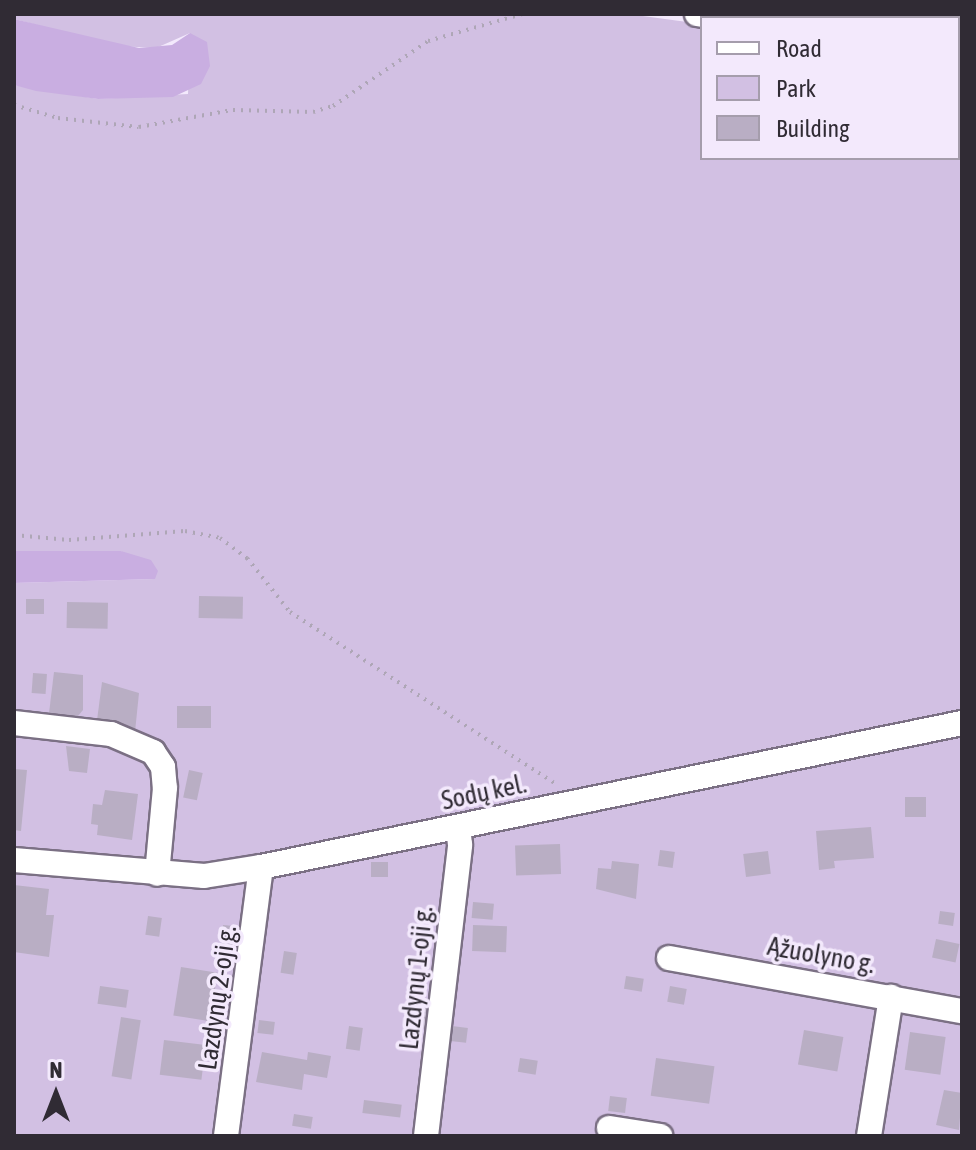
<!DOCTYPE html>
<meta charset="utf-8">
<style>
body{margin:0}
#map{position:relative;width:976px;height:1150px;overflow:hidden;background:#f3e9fc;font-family:"Asap Condensed",sans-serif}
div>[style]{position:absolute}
.green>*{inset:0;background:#d2c0e3}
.forest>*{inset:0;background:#c9aee1}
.building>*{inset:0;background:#b9aec4;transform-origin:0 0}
.path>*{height:4px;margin-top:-2px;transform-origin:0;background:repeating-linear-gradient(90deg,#aea6b6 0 2px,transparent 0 8px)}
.roads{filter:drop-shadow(2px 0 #7b7084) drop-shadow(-2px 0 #7b7084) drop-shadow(0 2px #7b7084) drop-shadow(0 -2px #7b7084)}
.minor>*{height:24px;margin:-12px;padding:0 12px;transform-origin:12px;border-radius:12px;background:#fff}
span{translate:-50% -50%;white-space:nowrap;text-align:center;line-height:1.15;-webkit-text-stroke:7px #f3e9fc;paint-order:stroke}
.street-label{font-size:26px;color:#302b34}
.frame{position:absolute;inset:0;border:16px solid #302b34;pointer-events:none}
.legend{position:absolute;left:700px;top:16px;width:260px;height:144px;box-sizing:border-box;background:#f3e9fc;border:2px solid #a59dac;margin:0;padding:10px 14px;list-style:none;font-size:24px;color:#302b34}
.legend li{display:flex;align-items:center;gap:16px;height:40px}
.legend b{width:40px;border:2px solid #a59dac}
.north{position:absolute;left:16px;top:1054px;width:80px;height:80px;-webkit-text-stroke:6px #f3e9fc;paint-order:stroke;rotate:0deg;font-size:22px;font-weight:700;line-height:32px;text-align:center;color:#302b34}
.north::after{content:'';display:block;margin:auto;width:28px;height:36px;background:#302b34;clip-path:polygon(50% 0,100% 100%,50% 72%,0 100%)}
</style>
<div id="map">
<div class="green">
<i style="clip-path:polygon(14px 14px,628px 14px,702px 24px,702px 158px,958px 158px,958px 58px,962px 58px,962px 709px,613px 784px,962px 732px,962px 1136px,14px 1136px,14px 583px,154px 579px,121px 551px,14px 551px,14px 85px,98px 99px,188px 94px,190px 33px,156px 48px,118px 46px,14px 19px)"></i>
</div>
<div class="forest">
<i style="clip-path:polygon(14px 19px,139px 48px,172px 45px,190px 33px,207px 42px,210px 66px,201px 84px,173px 97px,98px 99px,36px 91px,14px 85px)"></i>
<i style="clip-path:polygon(14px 551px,121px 551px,151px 560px,158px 571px,155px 579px,14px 583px)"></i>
</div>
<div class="building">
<i style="left:199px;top:596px;width:44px;height:22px;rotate:1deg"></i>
<i style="left:26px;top:599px;width:18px;height:15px"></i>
<i style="left:67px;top:602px;width:41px;height:26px;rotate:1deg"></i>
<i style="clip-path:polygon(54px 672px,83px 675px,83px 710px,78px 716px,49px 713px)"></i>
<i style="left:33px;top:673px;width:14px;height:20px;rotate:4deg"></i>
<i style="clip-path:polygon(102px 682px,139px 693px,135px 732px,96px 728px)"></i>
<i style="left:177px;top:706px;width:34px;height:22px"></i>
<i style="clip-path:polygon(66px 746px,90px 749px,87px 773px,69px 771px)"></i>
<i style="clip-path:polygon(14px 769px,27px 770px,21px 831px,14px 830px)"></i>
<i style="left:189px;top:770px;width:14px;height:28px;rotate:12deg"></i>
<i style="clip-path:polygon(105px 790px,138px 794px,132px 840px,97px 835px,98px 825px,91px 824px,93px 804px,102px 805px)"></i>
<i style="left:926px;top:797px;width:20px;height:21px;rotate:90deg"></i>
<i style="clip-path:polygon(871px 827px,874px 858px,834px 861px,835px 868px,819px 870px,816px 831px)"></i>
<i style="left:560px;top:844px;width:30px;height:45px;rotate:88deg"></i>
<i style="left:660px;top:850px;width:15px;height:16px;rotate:8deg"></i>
<i style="left:768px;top:851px;width:23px;height:25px;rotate:83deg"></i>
<i style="clip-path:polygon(612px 861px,639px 864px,636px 899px,596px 889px,598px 868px,611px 869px)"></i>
<i style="left:388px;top:862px;width:15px;height:17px;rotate:90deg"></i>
<i style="clip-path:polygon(14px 885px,49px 889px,46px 915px,54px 915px,49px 957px,14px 952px)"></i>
<i style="left:473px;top:902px;width:21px;height:16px;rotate:5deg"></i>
<i style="left:940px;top:911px;width:15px;height:13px;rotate:8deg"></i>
<i style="left:148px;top:916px;width:14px;height:19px;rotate:8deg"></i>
<i style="left:223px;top:925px;width:22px;height:20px;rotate:5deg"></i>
<i style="left:473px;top:925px;width:34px;height:26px;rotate:2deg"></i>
<i style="left:936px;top:939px;width:24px;height:19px;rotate:12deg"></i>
<i style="left:284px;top:951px;width:13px;height:22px;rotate:9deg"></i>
<i style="left:181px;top:967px;width:37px;height:49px;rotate:9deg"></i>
<i style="left:626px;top:976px;width:18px;height:13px;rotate:9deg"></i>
<i style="left:100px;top:986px;width:29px;height:18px;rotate:8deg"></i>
<i style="left:670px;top:986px;width:17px;height:16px;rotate:10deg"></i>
<i style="left:409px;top:1006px;width:23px;height:22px;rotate:2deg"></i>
<i style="left:121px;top:1017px;width:20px;height:60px;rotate:9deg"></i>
<i style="left:259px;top:1020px;width:16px;height:13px;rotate:7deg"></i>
<i style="left:349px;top:1026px;width:14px;height:23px;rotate:8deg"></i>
<i style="left:452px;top:1026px;width:16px;height:15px;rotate:7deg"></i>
<i style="left:804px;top:1030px;width:40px;height:35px;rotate:10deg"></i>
<i style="left:910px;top:1032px;width:36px;height:38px;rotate:8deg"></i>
<i style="left:164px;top:1040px;width:42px;height:35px;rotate:7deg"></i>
<i style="clip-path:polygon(262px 1052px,307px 1060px,308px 1052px,331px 1056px,327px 1078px,304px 1074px,302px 1090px,256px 1082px)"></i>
<i style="left:520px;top:1058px;width:18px;height:14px;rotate:9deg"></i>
<i style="left:656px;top:1058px;width:59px;height:38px;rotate:8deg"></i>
<i style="clip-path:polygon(944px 1090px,962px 1093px,959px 1130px,936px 1125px)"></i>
<i style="left:610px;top:1096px;width:17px;height:15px;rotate:7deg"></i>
<i style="left:364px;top:1100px;width:38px;height:13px;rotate:7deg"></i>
<i style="left:294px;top:1114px;width:19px;height:12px;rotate:9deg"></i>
</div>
<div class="path">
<i style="left:14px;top:105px;width:46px;rotate:16.5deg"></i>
<i style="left:58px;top:118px;width:81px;rotate:6.3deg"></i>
<i style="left:139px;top:127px;width:96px;rotate:-10.3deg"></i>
<i style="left:233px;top:110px;width:80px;rotate:1.4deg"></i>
<i style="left:313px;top:112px;width:21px;rotate:-17deg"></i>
<i style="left:333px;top:106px;width:115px;rotate:-34.4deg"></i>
<i style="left:428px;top:41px;width:98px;rotate:-16deg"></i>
<i style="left:14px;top:535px;width:55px;rotate:5.2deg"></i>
<i style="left:69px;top:540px;width:116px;rotate:-4.4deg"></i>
<i style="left:185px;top:531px;width:36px;rotate:11deg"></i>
<i style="left:220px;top:538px;width:34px;rotate:37deg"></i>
<i style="left:247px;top:558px;width:69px;rotate:51.5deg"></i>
<i style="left:290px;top:612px;width:317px;rotate:32.9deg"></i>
</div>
<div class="roads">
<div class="minor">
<i style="left:697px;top:14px;width:24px;rotate:9deg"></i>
<i style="left:958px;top:50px;width:4px"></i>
<i style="left:14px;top:723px;width:98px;rotate:6.5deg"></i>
<i style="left:111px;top:734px;width:46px;rotate:23.2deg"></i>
<i style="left:153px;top:752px;width:18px;rotate:56deg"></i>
<i style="left:163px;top:767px;width:21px;rotate:85deg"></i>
<i style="left:165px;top:788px;width:86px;rotate:95.3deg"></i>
<i style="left:14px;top:860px;width:191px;rotate:4.8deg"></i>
<i style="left:204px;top:876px;width:58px;rotate:-9deg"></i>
<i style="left:261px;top:867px;width:716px;rotate:-11.61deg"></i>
<i style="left:669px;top:958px;width:298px;rotate:10.3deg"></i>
<i style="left:609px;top:1128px;width:52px;rotate:8.9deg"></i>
<i style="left:226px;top:1136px;width:271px;rotate:-82.6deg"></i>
<i style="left:426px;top:1136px;width:293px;rotate:-83.3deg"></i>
<i style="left:460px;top:845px;width:18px;rotate:-96deg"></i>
<i style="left:869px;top:1136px;width:141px;rotate:-81deg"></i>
</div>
</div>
<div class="street-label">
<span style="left:484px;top:793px;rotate:-12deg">Sodų kel.</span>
<span style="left:821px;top:956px;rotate:10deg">Ąžuolyno g.</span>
<span style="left:417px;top:978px;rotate:-84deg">Lazdynų 1-oji g.</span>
<span style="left:218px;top:998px;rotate:-82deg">Lazdynų 2-oji g.</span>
</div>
<div class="frame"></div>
<ul class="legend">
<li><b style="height:10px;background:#fff"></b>Road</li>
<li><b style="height:22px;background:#d2c0e3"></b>Park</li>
<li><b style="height:22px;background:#b9aec4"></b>Building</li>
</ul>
<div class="north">N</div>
</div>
